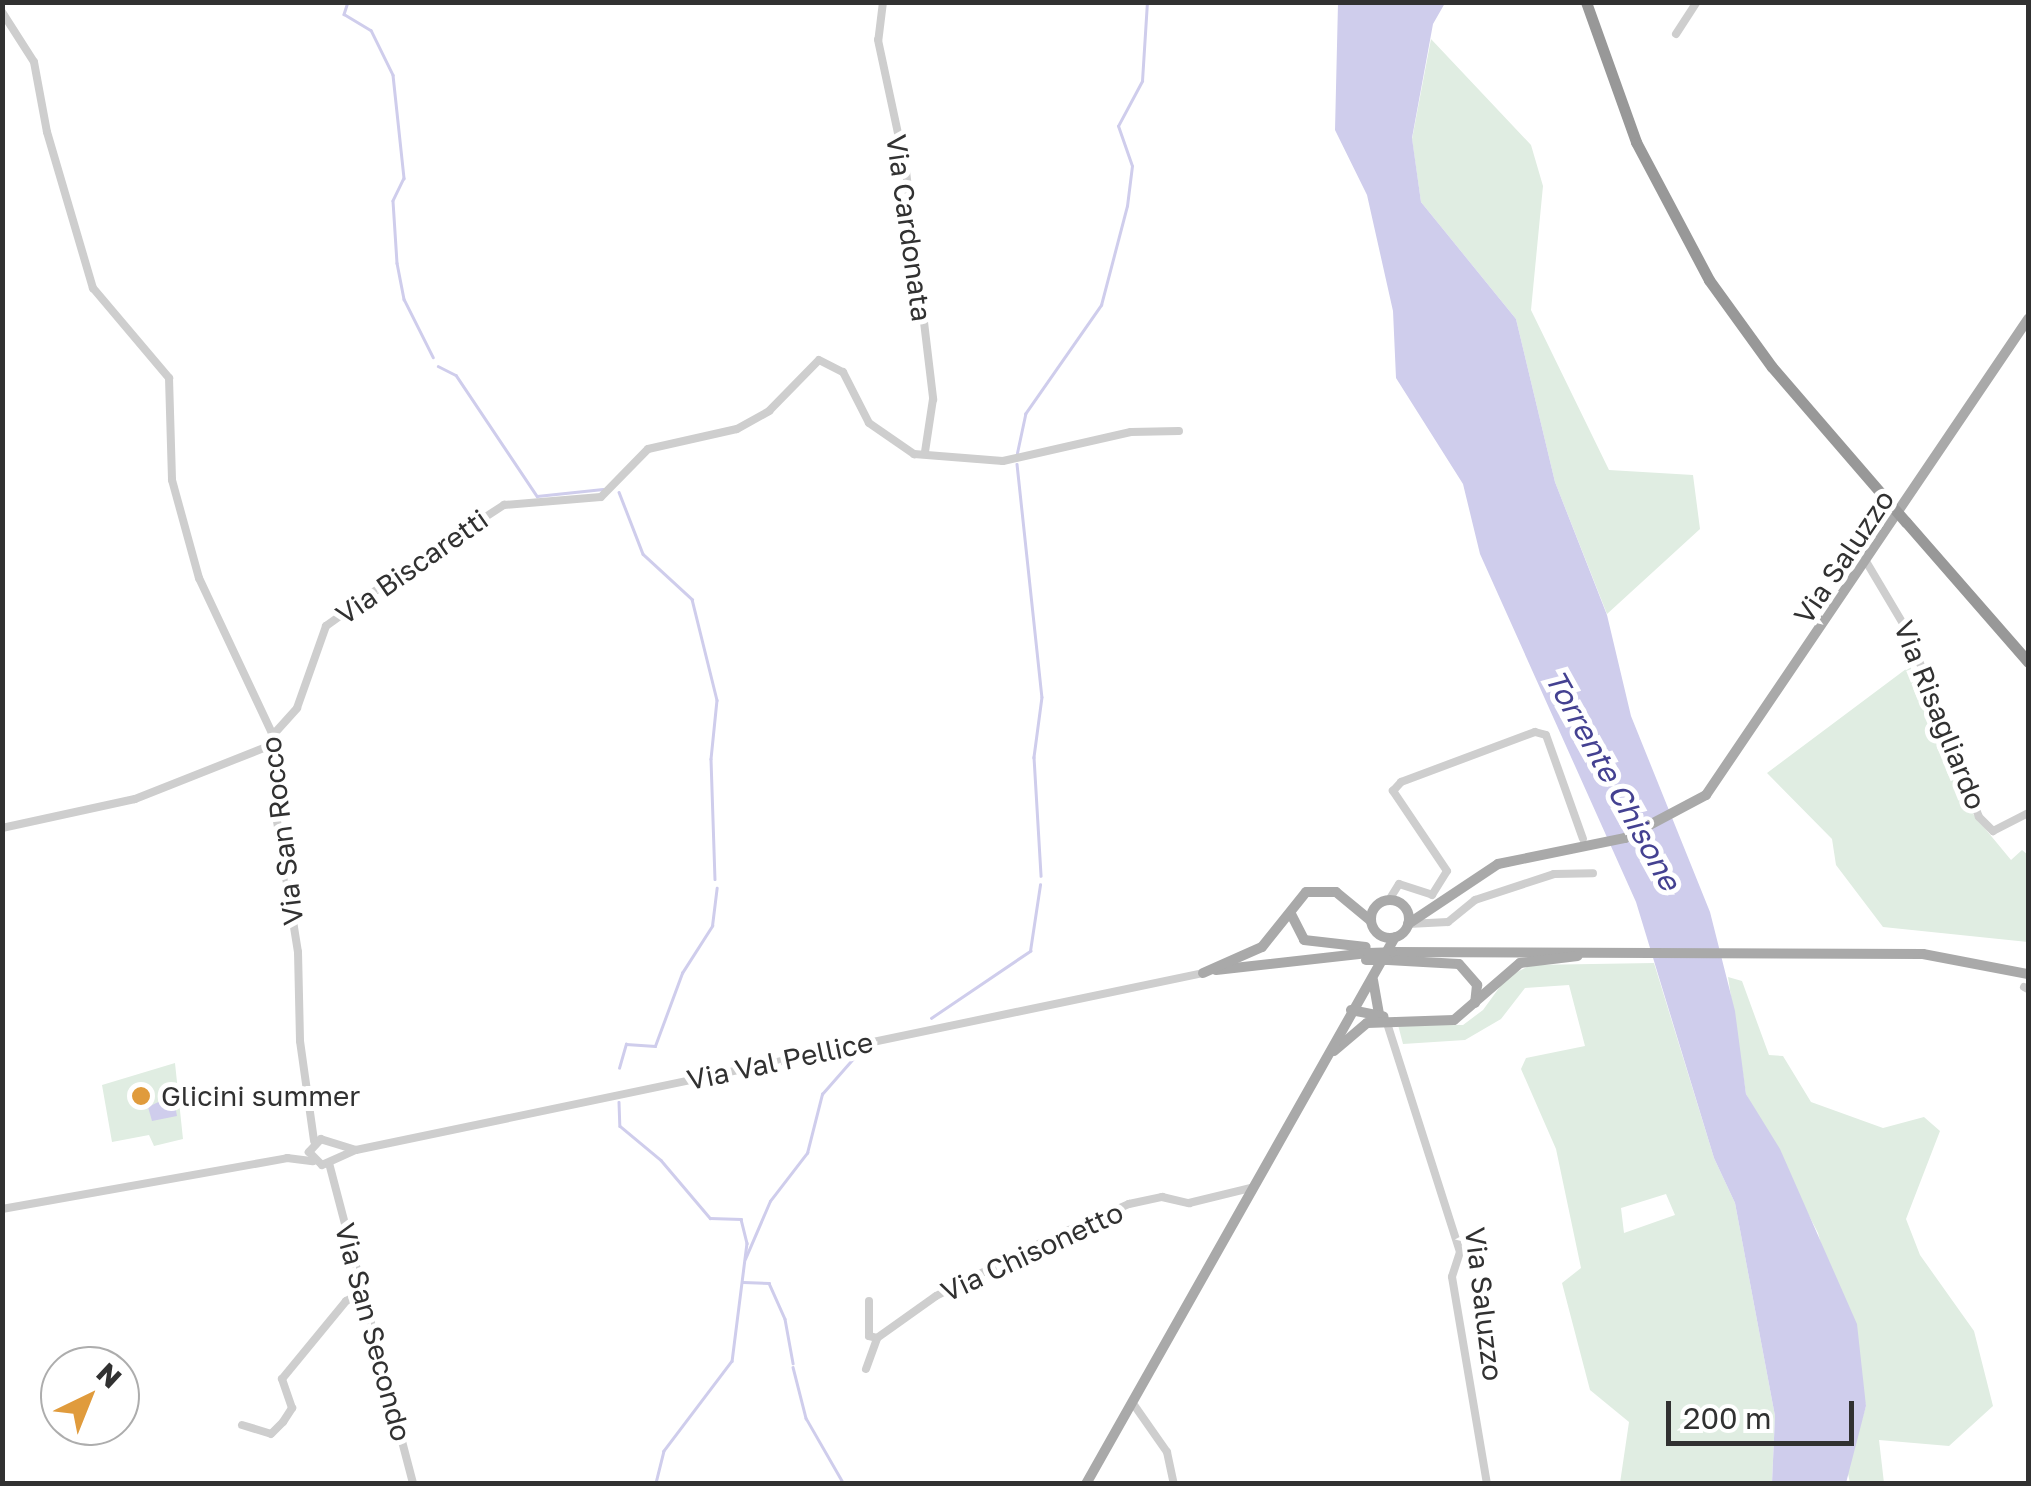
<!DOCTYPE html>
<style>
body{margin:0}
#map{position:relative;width:2031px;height:1486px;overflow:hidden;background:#fff;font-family:"Golos Text",sans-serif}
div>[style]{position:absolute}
.green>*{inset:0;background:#e0ede2}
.water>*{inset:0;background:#cfcdec}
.stream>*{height:2.5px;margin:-1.25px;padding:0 1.25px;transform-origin:1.25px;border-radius:1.25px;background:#cfcdec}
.minor>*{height:8px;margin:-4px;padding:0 4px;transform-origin:4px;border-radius:4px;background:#cecece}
.major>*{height:10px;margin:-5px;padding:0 5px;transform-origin:5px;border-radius:5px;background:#a9a9a9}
.major>.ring{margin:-5px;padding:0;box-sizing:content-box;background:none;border:10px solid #a9a9a9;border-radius:50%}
.highway>*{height:11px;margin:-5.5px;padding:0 5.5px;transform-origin:5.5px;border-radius:5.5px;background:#989898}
.major-bridge>*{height:10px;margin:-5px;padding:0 5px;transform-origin:5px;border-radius:5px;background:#a9a9a9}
.highway-bridge>*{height:11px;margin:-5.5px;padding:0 5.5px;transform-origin:5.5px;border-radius:5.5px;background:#989898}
.dots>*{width:28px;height:28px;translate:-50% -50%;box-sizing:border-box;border:5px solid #fff;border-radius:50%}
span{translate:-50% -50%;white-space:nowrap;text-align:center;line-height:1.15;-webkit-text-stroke:10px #fff;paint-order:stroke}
.street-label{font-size:28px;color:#313131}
.poi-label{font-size:28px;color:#313131}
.left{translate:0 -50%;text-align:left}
.water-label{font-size:30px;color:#444191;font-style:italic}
.frame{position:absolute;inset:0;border:5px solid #313131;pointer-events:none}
.north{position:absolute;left:40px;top:1346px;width:100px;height:100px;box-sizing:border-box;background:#fff;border:2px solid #adadad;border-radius:50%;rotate:43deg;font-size:28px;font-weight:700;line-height:40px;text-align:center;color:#313131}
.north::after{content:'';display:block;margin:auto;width:35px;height:45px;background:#e09b3c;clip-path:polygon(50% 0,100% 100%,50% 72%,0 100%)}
.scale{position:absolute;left:1666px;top:1401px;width:188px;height:45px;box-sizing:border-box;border:5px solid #313131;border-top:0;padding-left:12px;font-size:30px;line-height:35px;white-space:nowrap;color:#313131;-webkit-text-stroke:8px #fff;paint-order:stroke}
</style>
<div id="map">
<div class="green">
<i style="clip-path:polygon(1431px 39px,1531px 145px,1543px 186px,1531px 310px,1609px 470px,1693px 475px,1700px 529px,1607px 614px,1555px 482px,1516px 319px,1421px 202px,1412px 139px)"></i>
<i style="clip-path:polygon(1910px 666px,1973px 814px,2011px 860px,2022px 850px,2028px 855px,2028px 942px,1883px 927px,1836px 865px,1832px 839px,1767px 773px)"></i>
<i style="clip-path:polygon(evenodd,1654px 963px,1714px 1158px,1735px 1203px,1775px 1416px,1772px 1483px,1620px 1483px,1629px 1422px,1590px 1390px,1562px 1283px,1581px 1268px,1556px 1149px,1521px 1069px,1526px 1058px,1585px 1046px,1569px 985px,1525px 988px,1501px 1019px,1465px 1040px,1403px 1044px,1398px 1025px,1463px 1025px,1483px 1010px,1507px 977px,1531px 965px,1654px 963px,1666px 1194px,1675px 1215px,1624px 1233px,1621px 1208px,1666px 1194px)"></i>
<i style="clip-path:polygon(1728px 977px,1742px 981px,1769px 1055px,1783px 1056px,1811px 1102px,1883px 1128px,1924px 1117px,1940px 1131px,1906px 1219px,1920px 1255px,1974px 1331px,1993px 1406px,1949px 1446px,1879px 1440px,1884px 1483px,1850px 1483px,1847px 1469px,1866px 1406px,1818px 1233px,1746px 1094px)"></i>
<i style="clip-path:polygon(175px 1063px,183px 1139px,154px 1146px,149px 1135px,112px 1142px,102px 1085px)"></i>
</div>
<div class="water">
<i style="clip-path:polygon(1338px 3px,1445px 3px,1433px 24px,1412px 138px,1421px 202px,1516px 319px,1555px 482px,1607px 615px,1631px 716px,1710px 912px,1735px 1011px,1746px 1094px,1780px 1149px,1857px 1324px,1866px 1406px,1846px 1483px,1772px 1483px,1775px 1416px,1735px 1203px,1714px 1158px,1636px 902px,1480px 554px,1463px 484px,1396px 378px,1393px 311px,1367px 195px,1335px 130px)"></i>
<i style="clip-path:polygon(173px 1095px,177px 1116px,152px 1121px,148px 1107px)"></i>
</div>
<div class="stream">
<i style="left:348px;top:2px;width:13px;rotate:108deg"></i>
<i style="left:344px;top:14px;width:31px;rotate:31deg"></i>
<i style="left:371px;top:30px;width:50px;rotate:63.9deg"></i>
<i style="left:393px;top:75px;width:104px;rotate:83.9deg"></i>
<i style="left:404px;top:178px;width:25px;rotate:116deg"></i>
<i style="left:393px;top:201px;width:62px;rotate:86.3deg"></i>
<i style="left:397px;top:263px;width:37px;rotate:79deg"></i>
<i style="left:404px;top:299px;width:65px;rotate:63.4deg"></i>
<i style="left:438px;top:366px;width:20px;rotate:27deg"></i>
<i style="left:456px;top:375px;width:146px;rotate:56.2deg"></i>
<i style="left:537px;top:496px;width:66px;rotate:-6.1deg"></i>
<i style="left:1017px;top:453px;width:40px;rotate:-78deg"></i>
<i style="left:1025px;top:414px;width:133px;rotate:-55.1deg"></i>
<i style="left:1101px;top:305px;width:102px;rotate:-75.3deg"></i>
<i style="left:1127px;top:206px;width:40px;rotate:-82.9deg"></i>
<i style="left:1132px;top:166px;width:42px;rotate:-109.3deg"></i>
<i style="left:1118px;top:126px;width:51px;rotate:-61.9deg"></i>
<i style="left:1142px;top:81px;width:79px;rotate:-86.4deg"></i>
<i style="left:1017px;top:464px;width:234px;rotate:83.9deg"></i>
<i style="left:1042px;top:697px;width:61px;rotate:97.6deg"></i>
<i style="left:1034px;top:757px;width:119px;rotate:86.6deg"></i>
<i style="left:619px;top:492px;width:66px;rotate:68.8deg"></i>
<i style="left:643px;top:554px;width:67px;rotate:42.6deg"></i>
<i style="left:692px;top:599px;width:104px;rotate:76.1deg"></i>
<i style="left:717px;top:700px;width:59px;rotate:95.8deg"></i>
<i style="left:711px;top:759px;width:120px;rotate:88.1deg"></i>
<i style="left:931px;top:1018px;width:120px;rotate:-34.1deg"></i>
<i style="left:1030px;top:951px;width:67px;rotate:-81.4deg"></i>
<i style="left:619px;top:1068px;width:25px;rotate:-74deg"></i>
<i style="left:626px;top:1044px;width:29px;rotate:4deg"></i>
<i style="left:655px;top:1046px;width:78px;rotate:-69.7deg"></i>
<i style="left:682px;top:973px;width:56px;rotate:-57.4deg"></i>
<i style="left:712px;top:926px;width:38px;rotate:-83deg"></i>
<i style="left:619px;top:1102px;width:24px;rotate:88deg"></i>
<i style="left:620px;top:1126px;width:53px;rotate:39.7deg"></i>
<i style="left:661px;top:1160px;width:76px;rotate:49.8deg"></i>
<i style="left:710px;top:1218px;width:31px;rotate:2deg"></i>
<i style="left:741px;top:1219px;width:25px;rotate:76deg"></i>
<i style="left:747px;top:1243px;width:119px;rotate:97.2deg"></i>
<i style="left:732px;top:1361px;width:113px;rotate:127.1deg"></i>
<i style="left:664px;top:1451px;width:34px;rotate:104deg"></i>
<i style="left:745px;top:1259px;width:63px;rotate:-66.7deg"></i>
<i style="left:770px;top:1201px;width:61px;rotate:-52.4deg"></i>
<i style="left:807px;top:1153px;width:61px;rotate:-75.7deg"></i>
<i style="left:822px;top:1094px;width:55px;rotate:-48.7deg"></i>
<i style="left:743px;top:1282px;width:26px;rotate:2deg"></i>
<i style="left:769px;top:1283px;width:39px;rotate:66deg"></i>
<i style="left:785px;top:1319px;width:45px;rotate:79.7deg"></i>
<i style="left:793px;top:1367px;width:53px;rotate:75.7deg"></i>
<i style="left:806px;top:1418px;width:76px;rotate:60.1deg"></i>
</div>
<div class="minor">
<i style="left:883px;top:2px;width:38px;rotate:97deg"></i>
<i style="left:878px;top:40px;width:134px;rotate:77.9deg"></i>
<i style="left:906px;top:171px;width:230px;rotate:83.2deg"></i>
<i style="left:933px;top:399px;width:54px;rotate:98.6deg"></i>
<i style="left:2px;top:12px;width:59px;rotate:57.4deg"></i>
<i style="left:34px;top:62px;width:71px;rotate:79.5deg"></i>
<i style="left:47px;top:132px;width:163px;rotate:73.6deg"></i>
<i style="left:93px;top:288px;width:118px;rotate:49.8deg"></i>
<i style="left:169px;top:378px;width:102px;rotate:88.3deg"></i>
<i style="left:172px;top:480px;width:102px;rotate:74.6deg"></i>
<i style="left:199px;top:578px;width:174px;rotate:64.8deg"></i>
<i style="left:273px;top:735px;width:86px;rotate:87.3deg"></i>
<i style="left:277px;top:821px;width:133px;rotate:80.9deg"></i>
<i style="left:298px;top:952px;width:89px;rotate:88.7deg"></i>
<i style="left:300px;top:1041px;width:101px;rotate:82deg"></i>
<i style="left:1676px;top:34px;width:38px;rotate:-57deg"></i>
<i style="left:1867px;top:563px;width:80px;rotate:59.3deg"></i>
<i style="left:1908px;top:632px;width:198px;rotate:69deg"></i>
<i style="left:1979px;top:817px;width:20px;rotate:45deg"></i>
<i style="left:1993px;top:831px;width:39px;rotate:-27deg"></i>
<i style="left:273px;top:735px;width:36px;rotate:-48deg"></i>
<i style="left:297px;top:708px;width:87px;rotate:-70.5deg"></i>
<i style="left:326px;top:626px;width:95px;rotate:-35.5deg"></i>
<i style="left:403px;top:571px;width:121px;rotate:-33.2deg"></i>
<i style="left:504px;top:505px;width:97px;rotate:-4.7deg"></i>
<i style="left:601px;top:497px;width:67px;rotate:-45.6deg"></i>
<i style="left:648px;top:449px;width:91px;rotate:-12.7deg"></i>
<i style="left:737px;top:429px;width:37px;rotate:-29deg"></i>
<i style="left:769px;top:411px;width:71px;rotate:-45.6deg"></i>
<i style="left:819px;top:360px;width:27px;rotate:27deg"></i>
<i style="left:843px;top:372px;width:57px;rotate:63deg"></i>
<i style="left:869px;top:423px;width:55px;rotate:34.6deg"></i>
<i style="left:914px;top:454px;width:89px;rotate:4.5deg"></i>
<i style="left:1003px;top:461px;width:131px;rotate:-12.8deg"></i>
<i style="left:1131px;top:432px;width:48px;rotate:-1.2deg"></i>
<i style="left:2px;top:828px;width:136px;rotate:-12.3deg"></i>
<i style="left:135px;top:799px;width:149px;rotate:-21.6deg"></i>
<i style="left:1389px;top:900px;width:19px;rotate:-58deg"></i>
<i style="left:1399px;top:884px;width:35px;rotate:18deg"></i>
<i style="left:1432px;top:895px;width:28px;rotate:-58deg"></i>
<i style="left:1447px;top:871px;width:97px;rotate:-124deg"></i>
<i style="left:1393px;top:791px;width:12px;rotate:-48deg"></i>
<i style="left:1401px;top:782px;width:143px;rotate:-20.5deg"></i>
<i style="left:1535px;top:732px;width:11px;rotate:15deg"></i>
<i style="left:1546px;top:735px;width:110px;rotate:70.4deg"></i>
<i style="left:1408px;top:924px;width:40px;rotate:-2.9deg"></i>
<i style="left:1448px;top:922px;width:35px;rotate:-39deg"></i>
<i style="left:1475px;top:900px;width:83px;rotate:-18.2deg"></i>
<i style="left:1554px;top:874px;width:39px;rotate:-1deg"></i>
<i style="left:2024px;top:987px;width:4px;rotate:27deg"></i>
<i style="left:1386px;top:1020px;width:244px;rotate:72.3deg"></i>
<i style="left:1460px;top:1252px;width:26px;rotate:108deg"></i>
<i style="left:1452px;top:1277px;width:210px;rotate:80.4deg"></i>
<i style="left:356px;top:1150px;width:37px;rotate:-163deg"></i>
<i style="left:321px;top:1139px;width:18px;rotate:133deg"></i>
<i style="left:309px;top:1152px;width:18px;rotate:45deg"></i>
<i style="left:322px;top:1165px;width:37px;rotate:-24deg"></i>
<i style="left:356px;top:1150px;width:865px;rotate:-11.8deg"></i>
<i style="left:329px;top:1163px;width:332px;rotate:75.3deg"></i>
<i style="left:2px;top:1209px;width:290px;rotate:-10.1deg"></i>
<i style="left:287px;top:1158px;width:26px;rotate:7deg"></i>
<i style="left:869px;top:1301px;width:35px;rotate:90deg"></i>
<i style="left:869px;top:1336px;width:8px;rotate:14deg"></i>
<i style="left:866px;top:1369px;width:33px;rotate:-70deg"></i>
<i style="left:877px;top:1338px;width:72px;rotate:-35.4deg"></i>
<i style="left:936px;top:1296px;width:131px;rotate:-26.8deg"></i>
<i style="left:1053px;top:1237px;width:83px;rotate:-23.5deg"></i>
<i style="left:1129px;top:1204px;width:34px;rotate:-12deg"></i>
<i style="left:1162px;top:1197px;width:28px;rotate:13deg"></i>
<i style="left:1189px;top:1203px;width:67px;rotate:-13.8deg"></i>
<i style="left:1132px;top:1402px;width:61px;rotate:55deg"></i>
<i style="left:1167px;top:1452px;width:33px;rotate:78deg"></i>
<i style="left:242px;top:1425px;width:30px;rotate:17deg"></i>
<i style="left:271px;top:1434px;width:17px;rotate:-45deg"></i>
<i style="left:283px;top:1422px;width:17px;rotate:-57deg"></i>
<i style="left:292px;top:1408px;width:31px;rotate:-109deg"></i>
<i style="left:282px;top:1379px;width:101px;rotate:-50.6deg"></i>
<i style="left:346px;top:1301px;width:22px;rotate:-27deg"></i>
</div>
<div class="major">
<i class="ring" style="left:1371px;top:900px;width:28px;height:28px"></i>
<i style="left:1291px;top:914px;width:29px;rotate:63deg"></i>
<i style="left:1304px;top:940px;width:62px;rotate:6.4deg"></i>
<i style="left:1408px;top:924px;width:108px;rotate:-33.7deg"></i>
<i style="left:1498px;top:864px;width:130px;rotate:-11.6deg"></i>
<i style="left:1625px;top:838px;width:92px;rotate:-28deg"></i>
<i style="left:1706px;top:795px;width:575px;rotate:-55.92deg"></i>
<i style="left:1392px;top:952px;width:531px;rotate:0.22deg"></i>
<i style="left:1923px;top:954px;width:107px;rotate:10.8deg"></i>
<i style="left:1388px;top:960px;width:71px;rotate:3.2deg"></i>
<i style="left:1459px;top:964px;width:28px;rotate:49deg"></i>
<i style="left:1477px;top:985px;width:18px;rotate:96deg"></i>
<i style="left:1216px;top:970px;width:153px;rotate:-6.4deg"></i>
<i style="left:1203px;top:973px;width:64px;rotate:-23.8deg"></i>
<i style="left:1262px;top:947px;width:70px;rotate:-51.3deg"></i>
<i style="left:1306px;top:892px;width:30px"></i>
<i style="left:1336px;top:892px;width:45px;rotate:39.6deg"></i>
<i style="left:1373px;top:980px;width:34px;rotate:80deg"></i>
<i style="left:1351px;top:1010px;width:33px;rotate:11deg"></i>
<i style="left:1334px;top:1051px;width:43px;rotate:-40.3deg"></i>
<i style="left:1367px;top:1023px;width:87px;rotate:-2deg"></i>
<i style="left:1454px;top:1020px;width:87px;rotate:-40.8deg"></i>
<i style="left:1520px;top:963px;width:58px;rotate:-6.9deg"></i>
<i style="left:1086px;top:1484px;width:628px;rotate:-60.54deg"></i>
</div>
<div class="highway">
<i style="left:1586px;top:2px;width:149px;rotate:70.3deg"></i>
<i style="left:1636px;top:142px;width:156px;rotate:62.1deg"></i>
<i style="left:1709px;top:280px;width:107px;rotate:54.1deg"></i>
<i style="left:1772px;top:367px;width:182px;rotate:49.2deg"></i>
<i style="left:1906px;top:522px;width:186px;rotate:48.9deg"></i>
</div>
<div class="major-bridge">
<i style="left:1368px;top:953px;width:24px;rotate:-2deg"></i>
<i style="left:1366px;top:960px;width:22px"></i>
</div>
<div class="highway-bridge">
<i style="left:1891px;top:505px;width:23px;rotate:49deg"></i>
</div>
<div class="dots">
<i style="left:141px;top:1096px;background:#e09b3c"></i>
</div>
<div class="street-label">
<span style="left:909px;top:228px;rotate:82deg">Via Cardonata</span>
<span style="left:1844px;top:557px;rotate:-56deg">Via Saluzzo</span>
<span style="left:412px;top:567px;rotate:-35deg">Via Biscaretti</span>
<span style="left:1940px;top:715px;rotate:68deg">Via Risagliardo</span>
<span style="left:282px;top:831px;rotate:-97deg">Via San Rocco</span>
<span style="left:780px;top:1061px;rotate:-12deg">Via Val Pellice</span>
<span style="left:1032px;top:1252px;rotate:-25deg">Via Chisonetto</span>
<span style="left:1484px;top:1304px;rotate:83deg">Via Saluzzo</span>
<span style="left:373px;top:1332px;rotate:75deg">Via San Secondo</span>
</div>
<div class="poi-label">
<span class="left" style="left:161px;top:1096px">Glicini summer</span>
</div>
<div class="water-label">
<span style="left:1613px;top:780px;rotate:61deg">Torrente Chisone</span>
</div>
<div class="frame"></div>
<div class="north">N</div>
<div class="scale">200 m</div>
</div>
